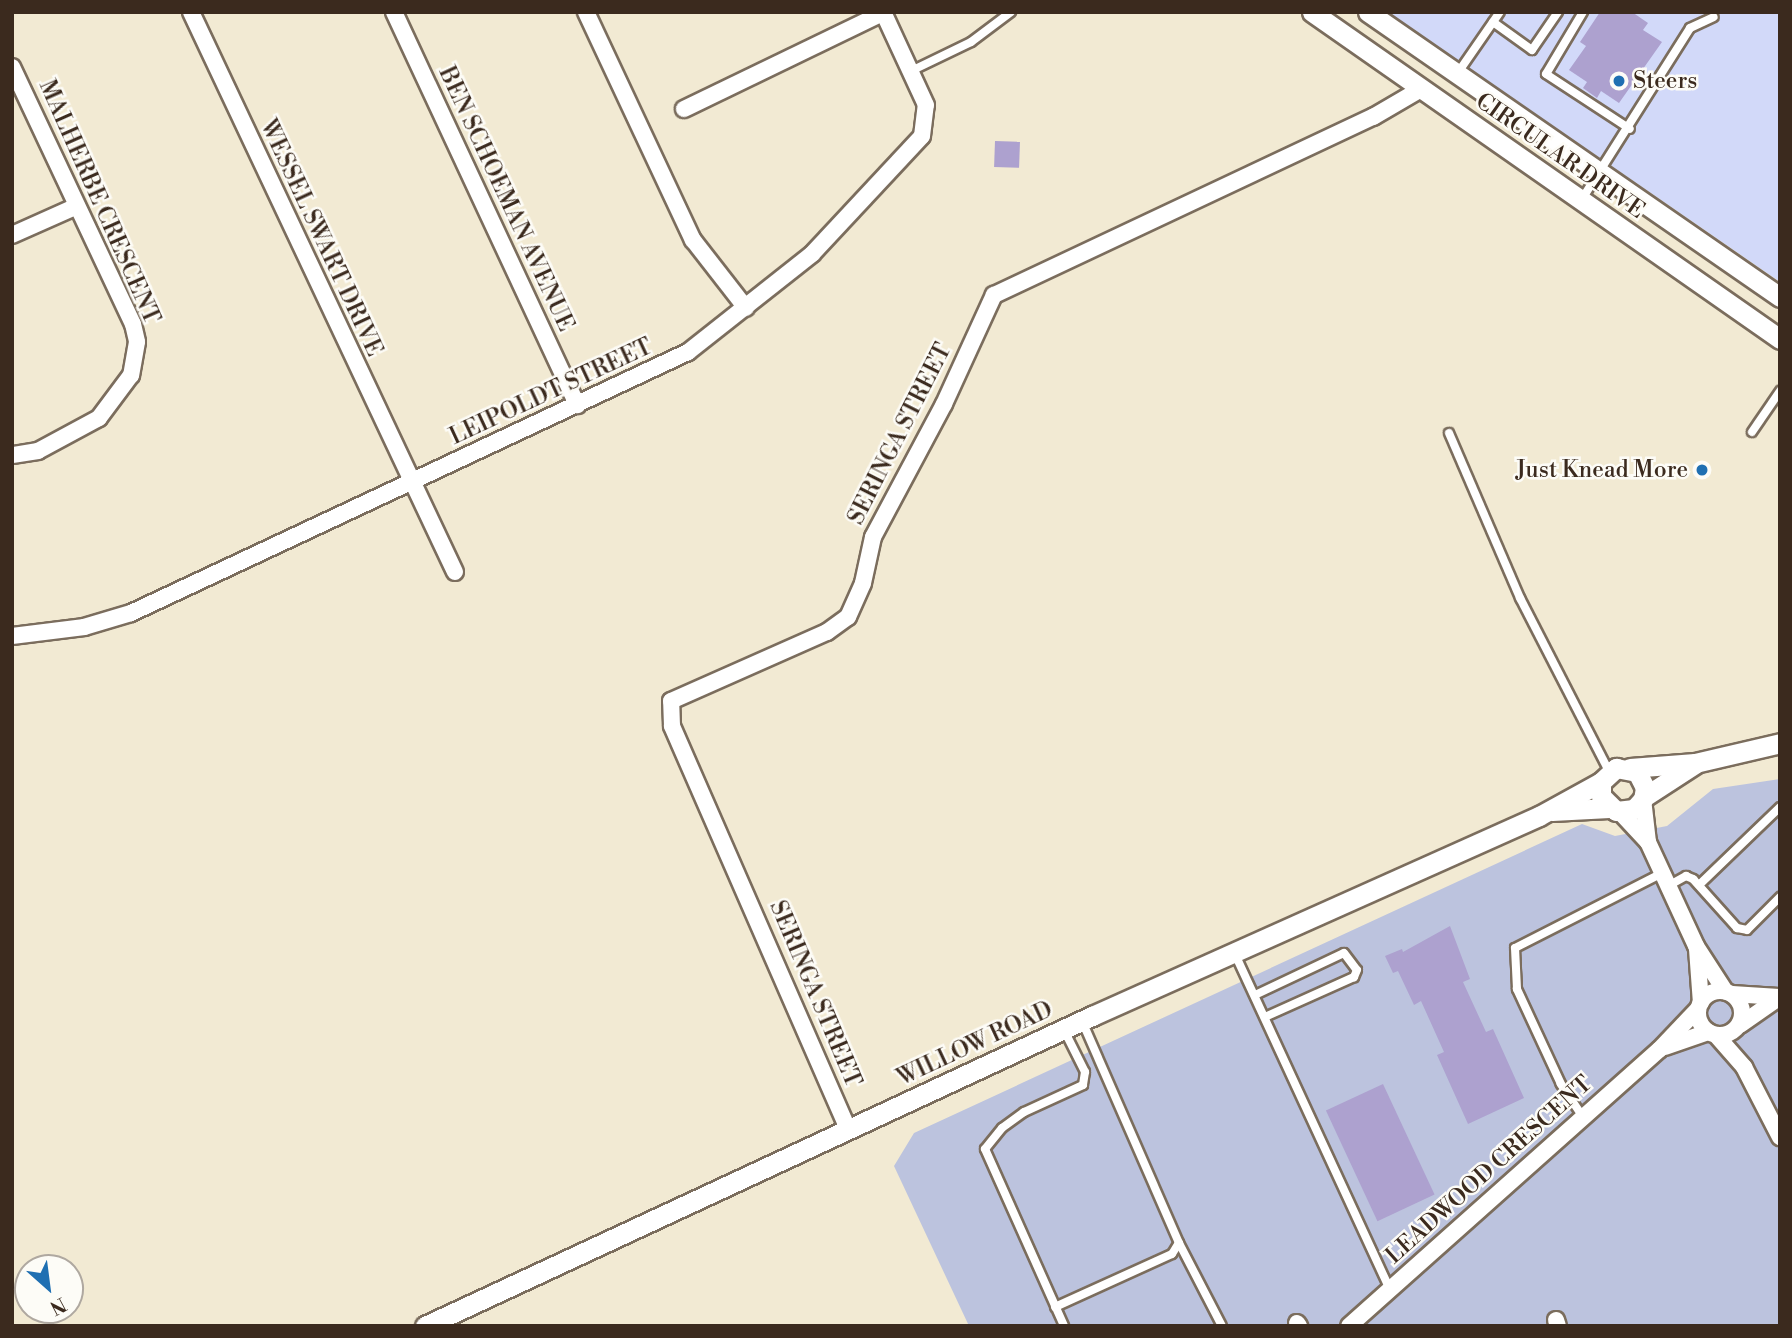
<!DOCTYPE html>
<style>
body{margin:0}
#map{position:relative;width:1792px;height:1338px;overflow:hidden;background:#f2ead3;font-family:"Libre Bodoni",serif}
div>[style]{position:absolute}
.built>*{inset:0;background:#d2d9f9}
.industrial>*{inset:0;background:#bcc3de}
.building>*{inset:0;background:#ada1cf;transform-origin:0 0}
.roads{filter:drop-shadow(2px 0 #7b6d5d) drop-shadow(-2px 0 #7b6d5d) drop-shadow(0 2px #7b6d5d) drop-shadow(0 -2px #7b6d5d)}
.service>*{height:8px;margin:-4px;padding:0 4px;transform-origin:4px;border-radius:4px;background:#fff}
.minor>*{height:16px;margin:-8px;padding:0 8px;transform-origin:8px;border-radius:8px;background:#fff}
.minor>.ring{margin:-8px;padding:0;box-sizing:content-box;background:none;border:16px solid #fff;border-radius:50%}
.tertiary>*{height:19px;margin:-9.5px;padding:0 9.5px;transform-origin:9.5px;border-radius:9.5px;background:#fff}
.dots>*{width:19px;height:19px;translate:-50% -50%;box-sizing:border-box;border:4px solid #fdfcf7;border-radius:50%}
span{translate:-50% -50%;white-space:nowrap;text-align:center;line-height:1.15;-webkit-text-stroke:5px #fdfcf7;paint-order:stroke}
.poi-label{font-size:23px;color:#3b2a1e}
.left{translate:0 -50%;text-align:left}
.right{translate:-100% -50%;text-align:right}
.street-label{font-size:23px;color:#3b2a1e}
.frame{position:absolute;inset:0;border:14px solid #3b2a1e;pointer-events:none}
.north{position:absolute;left:14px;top:1254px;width:70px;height:70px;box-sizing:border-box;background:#fdfcf7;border:2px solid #afa8a0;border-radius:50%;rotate:152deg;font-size:19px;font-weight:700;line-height:28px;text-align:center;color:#3b2a1e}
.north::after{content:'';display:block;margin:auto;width:24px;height:32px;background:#1f6fb2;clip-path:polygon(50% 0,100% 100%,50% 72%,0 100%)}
</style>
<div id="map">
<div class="built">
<i style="clip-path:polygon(1388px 12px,1780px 12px,1780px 282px)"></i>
</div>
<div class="industrial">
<i style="clip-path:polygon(1780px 779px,1780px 1326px,969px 1326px,894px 1166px,914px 1133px,1582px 824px,1615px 836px,1667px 826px,1713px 789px)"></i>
</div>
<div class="building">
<i style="clip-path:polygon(1600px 12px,1632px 12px,1648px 23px,1643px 30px,1662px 42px,1619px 103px,1601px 91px,1597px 98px,1583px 88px,1587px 82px,1569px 70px,1586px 46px,1580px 42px)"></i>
<i style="left:995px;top:141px;width:25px;height:26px;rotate:2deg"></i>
<i style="clip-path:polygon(1450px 926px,1470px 979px,1463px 982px,1486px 1032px,1493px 1029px,1524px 1098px,1468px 1124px,1437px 1055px,1444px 1052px,1421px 1001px,1414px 1005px,1398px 971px,1393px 973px,1385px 956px,1402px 949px,1403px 952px)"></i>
<i style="left:1383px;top:1084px;width:122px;height:63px;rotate:65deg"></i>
</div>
<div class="roads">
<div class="service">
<i style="left:1583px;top:12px;width:72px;rotate:120.8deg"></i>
<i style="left:1546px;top:74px;width:100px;rotate:33.2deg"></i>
<i style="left:1493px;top:22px;width:48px;rotate:35.7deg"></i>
<i style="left:1532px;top:50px;width:46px;rotate:-55.6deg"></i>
<i style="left:911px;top:71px;width:67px;rotate:-25.8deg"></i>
<i style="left:971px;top:42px;width:50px;rotate:-36.9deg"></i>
<i style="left:1457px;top:74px;width:75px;rotate:-55.3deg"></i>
<i style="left:1582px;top:199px;width:202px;rotate:-57.7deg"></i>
<i style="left:1690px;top:28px;width:26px;rotate:-25deg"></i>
<i style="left:1752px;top:432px;width:50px;rotate:-55.7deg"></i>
<i style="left:1449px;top:433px;width:180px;rotate:66.7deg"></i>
<i style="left:1520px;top:598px;width:195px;rotate:62.8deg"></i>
<i style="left:1699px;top:885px;width:112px;rotate:-43.9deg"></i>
<i style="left:1668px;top:886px;width:21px;rotate:-29deg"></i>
<i style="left:1686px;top:876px;width:8px;rotate:23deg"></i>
<i style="left:1693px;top:879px;width:66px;rotate:48.1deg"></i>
<i style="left:1737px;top:928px;width:10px;rotate:11deg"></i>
<i style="left:1747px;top:930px;width:47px;rotate:-45deg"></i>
<i style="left:1234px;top:952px;width:371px;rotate:65.2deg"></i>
<i style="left:1255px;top:995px;width:98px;rotate:-25.3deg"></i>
<i style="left:1344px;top:953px;width:21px;rotate:53deg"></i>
<i style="left:1357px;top:970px;width:8px;rotate:113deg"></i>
<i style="left:1354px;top:977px;width:98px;rotate:155.8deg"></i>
<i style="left:1064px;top:1030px;width:47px;rotate:63.4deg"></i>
<i style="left:1085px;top:1072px;width:13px;rotate:99deg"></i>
<i style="left:1083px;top:1085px;width:65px;rotate:155.4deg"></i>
<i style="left:1024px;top:1112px;width:27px;rotate:144deg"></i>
<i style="left:1002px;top:1128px;width:27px;rotate:129deg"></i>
<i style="left:985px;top:1149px;width:194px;rotate:65.9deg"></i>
<i style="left:1583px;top:1117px;width:40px;rotate:-124deg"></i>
<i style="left:1561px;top:1084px;width:105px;rotate:-114.9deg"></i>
<i style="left:1517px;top:989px;width:41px;rotate:-92.8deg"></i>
<i style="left:1515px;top:948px;width:165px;rotate:-27deg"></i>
<i style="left:1179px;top:1243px;width:93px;rotate:62.6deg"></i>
<i style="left:1055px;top:1307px;width:128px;rotate:-24.4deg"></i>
<i style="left:1172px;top:1254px;width:13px;rotate:-58deg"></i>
<i style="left:1179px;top:1243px;width:242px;rotate:-113.6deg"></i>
</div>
<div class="minor">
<i style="left:191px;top:12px;width:619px;rotate:64.76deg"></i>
<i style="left:394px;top:12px;width:434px;rotate:65deg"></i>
<i style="left:586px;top:12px;width:252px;rotate:64.9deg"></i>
<i style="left:693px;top:240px;width:86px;rotate:52.1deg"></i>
<i style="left:12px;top:67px;width:284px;rotate:64.8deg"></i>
<i style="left:133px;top:324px;width:18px;rotate:77deg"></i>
<i style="left:137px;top:342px;width:34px;rotate:100deg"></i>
<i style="left:131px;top:375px;width:54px;rotate:126.7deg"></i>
<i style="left:99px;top:418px;width:69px;rotate:151.6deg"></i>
<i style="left:38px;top:451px;width:26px;rotate:171deg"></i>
<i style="left:684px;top:109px;width:221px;rotate:-25.8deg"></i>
<i style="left:12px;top:235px;width:71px;rotate:-24deg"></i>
<i style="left:12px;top:636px;width:73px;rotate:-7.1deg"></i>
<i style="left:84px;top:627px;width:49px;rotate:-16.6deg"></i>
<i style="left:131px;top:613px;width:615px;rotate:-25.11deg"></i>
<i style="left:688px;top:352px;width:158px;rotate:-38.3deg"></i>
<i style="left:812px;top:254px;width:161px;rotate:-47deg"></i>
<i style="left:922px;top:136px;width:31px;rotate:-83deg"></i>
<i style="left:926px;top:105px;width:102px;rotate:-114.8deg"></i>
<i style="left:1643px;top:799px;width:43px;rotate:83.4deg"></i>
<i style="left:1648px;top:842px;width:115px;rotate:65.2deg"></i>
<i style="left:1696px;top:946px;width:54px;rotate:57.2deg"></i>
<i style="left:1620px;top:812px;width:41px;rotate:47deg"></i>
<i style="left:1697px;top:949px;width:54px;rotate:85.8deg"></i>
<i class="ring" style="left:1698px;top:991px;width:28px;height:28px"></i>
<i style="left:1732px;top:994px;width:47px;rotate:3.7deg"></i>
<i style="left:1740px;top:1025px;width:49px;rotate:-35deg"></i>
<i style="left:1716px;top:1035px;width:43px;rotate:48.8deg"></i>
<i style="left:1744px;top:1067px;width:79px;rotate:62.8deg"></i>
<i style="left:1665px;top:1047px;width:46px;rotate:-19.2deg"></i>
<i style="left:848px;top:1129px;width:440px;rotate:-113.6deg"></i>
<i style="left:672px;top:726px;width:25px;rotate:-92deg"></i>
<i style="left:671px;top:701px;width:171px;rotate:-23.9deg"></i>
<i style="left:827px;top:632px;width:26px;rotate:-36deg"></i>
<i style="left:848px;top:617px;width:37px;rotate:-66deg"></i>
<i style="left:863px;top:583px;width:47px;rotate:-77.7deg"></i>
<i style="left:873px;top:537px;width:151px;rotate:-61.9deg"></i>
<i style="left:944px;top:404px;width:120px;rotate:-65.4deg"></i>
<i style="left:994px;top:295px;width:419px;rotate:-25.2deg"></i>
<i style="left:1373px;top:117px;width:56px;rotate:-30.3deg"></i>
<i style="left:1556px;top:1320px;width:6px;rotate:72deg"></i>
<i style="left:1297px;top:1323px;width:4px;rotate:56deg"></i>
<i style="left:1349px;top:1326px;width:416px;rotate:-41.7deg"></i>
<i style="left:1660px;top:1049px;width:55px;rotate:-46.5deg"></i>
</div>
<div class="tertiary">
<i style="left:1312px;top:12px;width:571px;rotate:34.94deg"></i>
<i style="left:1368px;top:12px;width:501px;rotate:34.67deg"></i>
<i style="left:1630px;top:768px;width:65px;rotate:-4.4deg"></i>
<i style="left:1695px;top:763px;width:87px;rotate:-13.2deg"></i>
<i style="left:1644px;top:797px;width:61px;rotate:-32.9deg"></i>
<i style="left:1552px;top:811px;width:57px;rotate:-3deg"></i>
<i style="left:425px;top:1326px;width:736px;rotate:-24.93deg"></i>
<i style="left:1092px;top:1016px;width:490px;rotate:-24.1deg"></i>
<i style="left:1539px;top:816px;width:71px;rotate:-28.7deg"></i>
<i style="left:1601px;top:782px;width:21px;rotate:-43deg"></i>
<i style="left:1616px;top:768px;width:21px;rotate:11deg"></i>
<i style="left:1637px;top:772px;width:18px;rotate:63deg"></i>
<i style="left:1645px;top:788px;width:11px;rotate:100deg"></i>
<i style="left:1643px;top:799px;width:13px;rotate:132deg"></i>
<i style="left:1634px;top:809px;width:18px;rotate:174deg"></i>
<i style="left:1616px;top:811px;width:21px;rotate:-135deg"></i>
<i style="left:1601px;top:796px;width:14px;rotate:-90deg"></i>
</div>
</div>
<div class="dots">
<i style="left:1619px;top:81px;background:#1f6fb2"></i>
<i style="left:1702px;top:470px;background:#1f6fb2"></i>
</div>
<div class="poi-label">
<span class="left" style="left:1633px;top:81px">Steers</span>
<span class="right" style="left:1688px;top:470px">Just Knead More</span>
</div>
<div class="street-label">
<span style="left:1560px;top:156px;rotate:35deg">CIRCULAR DRIVE</span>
<span style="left:506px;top:199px;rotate:65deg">BEN SCHOEMAN AVENUE</span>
<span style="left:99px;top:202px;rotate:66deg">MALHERBE CRESCENT</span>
<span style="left:321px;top:238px;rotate:65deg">WESSEL SWART DRIVE</span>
<span style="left:551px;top:392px;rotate:-25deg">LEIPOLDT STREET</span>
<span style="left:900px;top:434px;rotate:-63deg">SERINGA STREET</span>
<span style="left:815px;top:994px;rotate:67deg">SERINGA STREET</span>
<span style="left:975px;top:1044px;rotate:-25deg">WILLOW ROAD</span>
<span style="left:1489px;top:1170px;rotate:-42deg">LEADWOOD CRESCENT</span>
</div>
<div class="frame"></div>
<div class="north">N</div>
</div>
